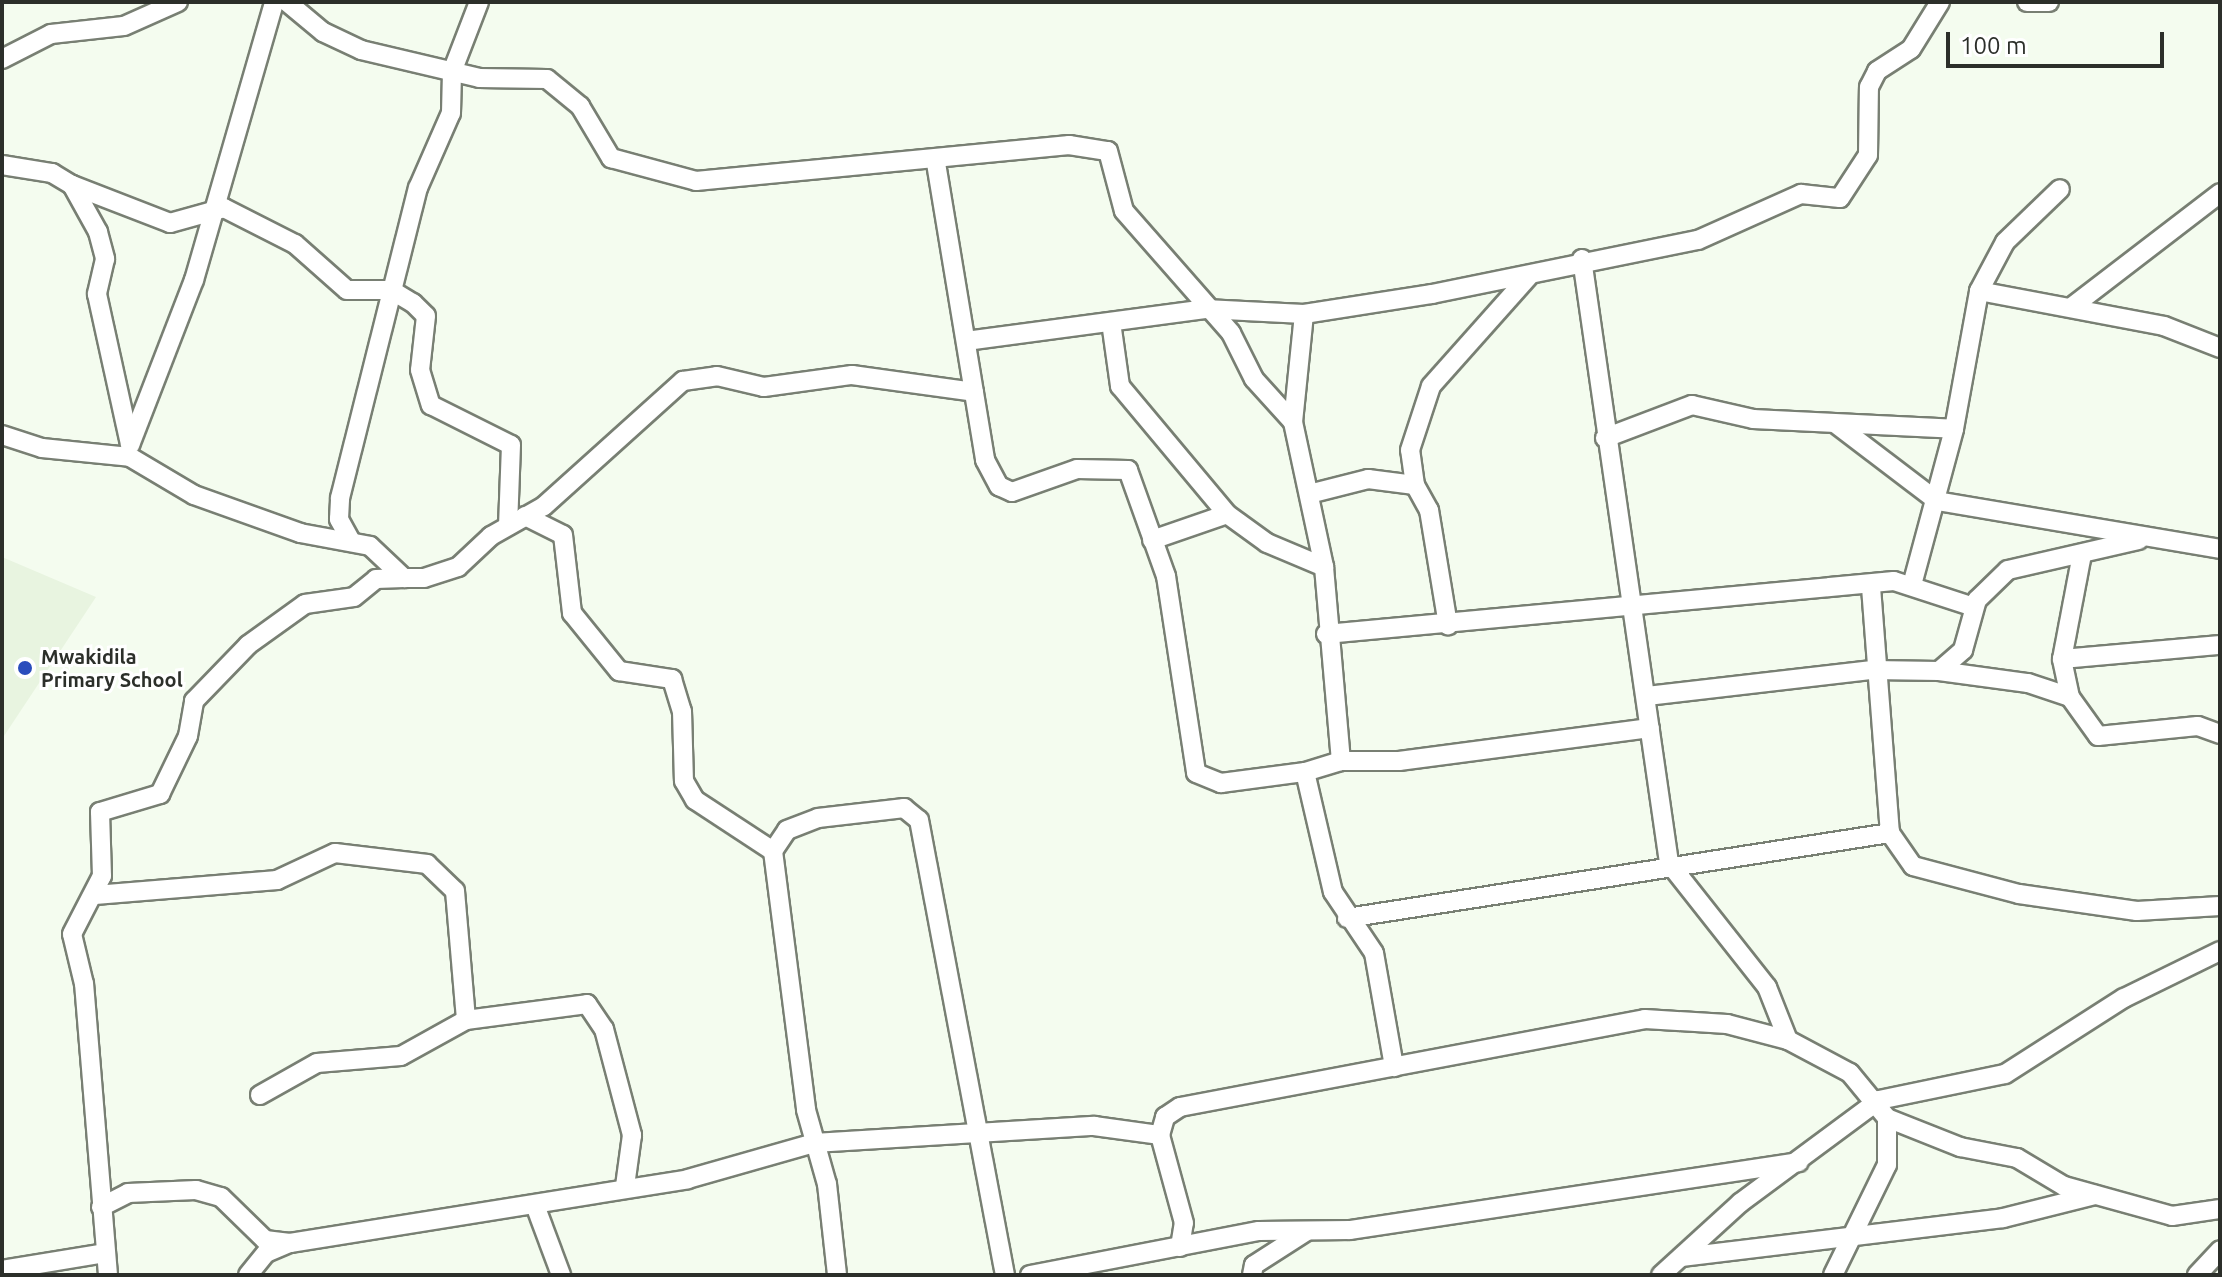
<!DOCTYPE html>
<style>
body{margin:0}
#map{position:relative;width:2222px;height:1277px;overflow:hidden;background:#f4fcef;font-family:Ubuntu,sans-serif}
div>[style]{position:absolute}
.built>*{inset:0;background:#e8f4e0}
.roads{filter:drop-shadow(2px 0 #787f73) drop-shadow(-2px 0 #787f73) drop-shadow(0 2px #787f73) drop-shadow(0 -2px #787f73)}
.minor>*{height:18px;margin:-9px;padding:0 9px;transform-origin:9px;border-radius:9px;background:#fff}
.dots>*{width:22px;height:22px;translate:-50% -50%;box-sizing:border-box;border:4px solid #fff;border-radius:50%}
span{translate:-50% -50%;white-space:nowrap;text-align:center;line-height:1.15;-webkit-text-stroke:6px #fff;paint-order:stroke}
.poi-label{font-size:20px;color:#2c2f2a;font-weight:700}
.left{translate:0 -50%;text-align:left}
.frame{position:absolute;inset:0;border:4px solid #2c2f2a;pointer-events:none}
.scale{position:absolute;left:1946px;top:32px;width:218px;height:36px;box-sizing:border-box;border:4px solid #2c2f2a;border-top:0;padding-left:10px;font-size:24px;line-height:28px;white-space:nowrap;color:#2c2f2a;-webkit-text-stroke:6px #fff;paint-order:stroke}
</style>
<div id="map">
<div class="built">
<i style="clip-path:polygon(2px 557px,96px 597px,2px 739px)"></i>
</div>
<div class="roads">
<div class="minor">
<i style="left:287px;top:2px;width:47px;rotate:39.8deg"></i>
<i style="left:323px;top:32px;width:42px;rotate:25.3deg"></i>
<i style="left:361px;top:50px;width:121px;rotate:13.3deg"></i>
<i style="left:479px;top:78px;width:68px;rotate:0.8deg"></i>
<i style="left:547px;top:79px;width:43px;rotate:39.3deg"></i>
<i style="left:580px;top:106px;width:61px;rotate:59.2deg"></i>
<i style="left:611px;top:158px;width:88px;rotate:15.1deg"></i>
<i style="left:696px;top:181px;width:375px;rotate:-5.5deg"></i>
<i style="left:1069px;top:145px;width:39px;rotate:9deg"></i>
<i style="left:1108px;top:151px;width:62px;rotate:75.1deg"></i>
<i style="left:1124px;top:211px;width:162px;rotate:48.7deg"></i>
<i style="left:1231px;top:333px;width:51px;rotate:63.4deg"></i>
<i style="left:1254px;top:379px;width:58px;rotate:47.8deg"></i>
<i style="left:2027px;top:2px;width:22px"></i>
<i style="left:2px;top:59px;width:55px;rotate:-27deg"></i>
<i style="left:51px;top:34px;width:73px;rotate:-6.3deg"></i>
<i style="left:124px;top:26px;width:59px;rotate:-24deg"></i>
<i style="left:936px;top:163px;width:301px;rotate:80.6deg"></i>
<i style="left:985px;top:460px;width:30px;rotate:62deg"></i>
<i style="left:999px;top:486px;width:14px;rotate:25deg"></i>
<i style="left:1012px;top:492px;width:69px;rotate:-19.5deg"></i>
<i style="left:1077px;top:469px;width:51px;rotate:1.1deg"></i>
<i style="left:1128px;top:470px;width:113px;rotate:70.3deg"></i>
<i style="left:1166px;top:576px;width:199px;rotate:81.3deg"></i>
<i style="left:1196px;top:773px;width:27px;rotate:22deg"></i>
<i style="left:1221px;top:783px;width:85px;rotate:-7.5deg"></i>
<i style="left:1305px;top:772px;width:123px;rotate:76.9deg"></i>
<i style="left:1333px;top:892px;width:73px;rotate:56.1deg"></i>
<i style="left:1374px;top:953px;width:116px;rotate:80deg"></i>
<i style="left:2px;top:165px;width:51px;rotate:9.1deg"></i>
<i style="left:52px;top:173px;width:23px;rotate:31deg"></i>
<i style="left:72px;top:185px;width:54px;rotate:61deg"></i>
<i style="left:98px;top:232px;width:28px;rotate:75deg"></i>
<i style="left:105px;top:259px;width:36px;rotate:103deg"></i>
<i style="left:97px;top:294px;width:154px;rotate:77.6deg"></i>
<i style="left:72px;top:185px;width:105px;rotate:21.2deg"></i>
<i style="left:170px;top:223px;width:56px;rotate:-15.5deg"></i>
<i style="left:224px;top:208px;width:80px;rotate:26.9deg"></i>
<i style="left:295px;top:244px;width:69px;rotate:41.5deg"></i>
<i style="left:347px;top:290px;width:44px"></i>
<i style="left:391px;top:290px;width:26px;rotate:31deg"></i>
<i style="left:413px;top:303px;width:18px;rotate:45deg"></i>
<i style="left:426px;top:316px;width:54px;rotate:96.3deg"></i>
<i style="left:420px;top:370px;width:37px;rotate:73deg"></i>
<i style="left:431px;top:405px;width:89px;rotate:26.6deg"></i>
<i style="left:511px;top:445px;width:80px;rotate:92.1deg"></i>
<i style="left:1582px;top:259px;width:610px;rotate:81.8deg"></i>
<i style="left:1669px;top:863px;width:158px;rotate:51.7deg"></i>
<i style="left:1767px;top:987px;width:57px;rotate:68.4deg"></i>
<i style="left:1979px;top:291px;width:188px;rotate:10.7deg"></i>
<i style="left:2164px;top:326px;width:60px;rotate:21.4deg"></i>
<i style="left:2073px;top:306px;width:185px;rotate:-37.5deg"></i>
<i style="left:1304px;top:314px;width:109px;rotate:95.8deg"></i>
<i style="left:1293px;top:422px;width:148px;rotate:77.9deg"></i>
<i style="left:1324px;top:567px;width:195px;rotate:85deg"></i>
<i style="left:1111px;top:322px;width:65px;rotate:82deg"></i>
<i style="left:1120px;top:386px;width:167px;rotate:50.1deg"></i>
<i style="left:966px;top:341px;width:241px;rotate:-7.6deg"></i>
<i style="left:1205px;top:309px;width:99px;rotate:2.9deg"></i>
<i style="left:1304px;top:314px;width:130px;rotate:-8.9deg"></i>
<i style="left:1432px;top:294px;width:271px;rotate:-11.5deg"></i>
<i style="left:1698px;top:240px;width:113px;rotate:-24.1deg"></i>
<i style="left:1801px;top:194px;width:39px;rotate:6deg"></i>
<i style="left:1840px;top:198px;width:51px;rotate:-56.9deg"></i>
<i style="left:1868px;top:155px;width:68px;rotate:-89.2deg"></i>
<i style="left:1869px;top:87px;width:18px;rotate:-63deg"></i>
<i style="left:1877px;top:71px;width:40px;rotate:-32.9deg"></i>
<i style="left:1911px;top:49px;width:55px;rotate:-58.3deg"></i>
<i style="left:1836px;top:424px;width:127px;rotate:37.3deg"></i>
<i style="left:1937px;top:501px;width:287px;rotate:9.6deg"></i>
<i style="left:2px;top:435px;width:42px;rotate:18deg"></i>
<i style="left:42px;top:448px;width:88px;rotate:5.8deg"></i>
<i style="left:130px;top:457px;width:74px;rotate:30.7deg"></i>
<i style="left:194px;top:495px;width:113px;rotate:19.7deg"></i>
<i style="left:300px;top:533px;width:71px;rotate:10.5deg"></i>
<i style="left:370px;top:546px;width:47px;rotate:43.3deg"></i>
<i style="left:404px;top:578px;width:20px"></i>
<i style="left:424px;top:578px;width:36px;rotate:-18deg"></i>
<i style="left:458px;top:567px;width:45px;rotate:-43.2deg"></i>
<i style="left:491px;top:536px;width:61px;rotate:-29.5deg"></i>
<i style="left:544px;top:506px;width:187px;rotate:-42deg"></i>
<i style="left:683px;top:381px;width:34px;rotate:-8deg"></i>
<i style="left:717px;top:376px;width:48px;rotate:13.2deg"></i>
<i style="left:764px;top:387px;width:89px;rotate:-7.8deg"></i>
<i style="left:852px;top:375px;width:123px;rotate:7.9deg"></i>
<i style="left:1605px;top:438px;width:93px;rotate:-20.8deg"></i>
<i style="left:1692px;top:405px;width:63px;rotate:12.9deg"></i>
<i style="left:1753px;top:419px;width:201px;rotate:2.8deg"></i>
<i style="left:130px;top:445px;width:177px;rotate:-68.8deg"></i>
<i style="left:194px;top:280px;width:289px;rotate:-73.9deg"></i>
<i style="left:1415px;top:485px;width:35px;rotate:-98deg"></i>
<i style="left:1410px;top:450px;width:67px;rotate:-71.8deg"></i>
<i style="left:1431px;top:386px;width:147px;rotate:-48.3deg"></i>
<i style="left:1313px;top:493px;width:57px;rotate:-14.3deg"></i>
<i style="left:1368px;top:479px;width:47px;rotate:7.3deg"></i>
<i style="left:1415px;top:485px;width:29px;rotate:61deg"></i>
<i style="left:1429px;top:510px;width:117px;rotate:80.6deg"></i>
<i style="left:525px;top:516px;width:42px;rotate:26.6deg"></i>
<i style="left:563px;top:535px;width:79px;rotate:83.4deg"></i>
<i style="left:572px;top:613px;width:75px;rotate:51deg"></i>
<i style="left:619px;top:671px;width:54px;rotate:8.6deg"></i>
<i style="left:672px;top:679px;width:34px;rotate:73deg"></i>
<i style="left:682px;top:711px;width:70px;rotate:88.4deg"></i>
<i style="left:684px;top:781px;width:22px;rotate:60deg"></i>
<i style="left:695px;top:800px;width:93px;rotate:33.2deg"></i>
<i style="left:773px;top:851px;width:261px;rotate:82.7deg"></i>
<i style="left:806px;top:1110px;width:77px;rotate:74.2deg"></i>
<i style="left:827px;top:1184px;width:92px;rotate:83.7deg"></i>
<i style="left:1152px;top:540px;width:79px;rotate:-19.1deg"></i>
<i style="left:1227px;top:514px;width:49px;rotate:35.9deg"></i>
<i style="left:1267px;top:543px;width:62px;rotate:22.8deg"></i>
<i style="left:351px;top:541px;width:25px;rotate:-119deg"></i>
<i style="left:339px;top:519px;width:21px;rotate:-87deg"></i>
<i style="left:340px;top:498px;width:320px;rotate:-75.9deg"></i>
<i style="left:418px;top:188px;width:82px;rotate:-66.3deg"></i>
<i style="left:451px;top:113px;width:41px;rotate:-88.6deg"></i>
<i style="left:452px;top:72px;width:75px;rotate:-68.9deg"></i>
<i style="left:1912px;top:585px;width:162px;rotate:-74.9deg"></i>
<i style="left:1954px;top:429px;width:140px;rotate:-79.7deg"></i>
<i style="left:1979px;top:291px;width:55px;rotate:-62deg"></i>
<i style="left:2005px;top:242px;width:76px;rotate:-43.9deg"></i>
<i style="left:1871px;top:587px;width:247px;rotate:85.6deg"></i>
<i style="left:1890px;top:833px;width:40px;rotate:55.1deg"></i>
<i style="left:1913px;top:866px;width:110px;rotate:14.8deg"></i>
<i style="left:2019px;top:894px;width:119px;rotate:8.2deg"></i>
<i style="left:2137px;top:911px;width:83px;rotate:-3.4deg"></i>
<i style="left:1326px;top:634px;width:570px;rotate:-5.33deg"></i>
<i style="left:1894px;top:581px;width:84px;rotate:18deg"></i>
<i style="left:2062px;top:659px;width:159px;rotate:-5.1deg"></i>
<i style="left:1939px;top:671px;width:32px;rotate:-41deg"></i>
<i style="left:1963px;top:650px;width:52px;rotate:-74.4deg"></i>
<i style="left:1977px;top:600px;width:43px;rotate:-44.1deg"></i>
<i style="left:2008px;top:570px;width:134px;rotate:-12.9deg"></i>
<i style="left:1647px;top:696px;width:227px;rotate:-6.6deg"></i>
<i style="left:1873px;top:670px;width:66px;rotate:0.9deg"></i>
<i style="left:1939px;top:671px;width:90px;rotate:7.7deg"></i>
<i style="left:2028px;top:683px;width:44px;rotate:18.4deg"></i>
<i style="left:2070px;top:697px;width:48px;rotate:54.3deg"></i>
<i style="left:2098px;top:736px;width:100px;rotate:-5.7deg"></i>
<i style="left:2198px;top:726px;width:23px;rotate:20deg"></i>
<i style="left:2070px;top:697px;width:39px;rotate:-102deg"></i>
<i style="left:2062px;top:659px;width:107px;rotate:-79.2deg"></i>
<i style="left:1305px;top:772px;width:38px;rotate:-17deg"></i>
<i style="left:1341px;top:761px;width:58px"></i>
<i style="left:1399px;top:761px;width:253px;rotate:-7.5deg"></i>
<i style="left:773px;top:851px;width:25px;rotate:-56deg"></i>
<i style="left:787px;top:830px;width:33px;rotate:-21deg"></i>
<i style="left:818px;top:818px;width:87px;rotate:-6.6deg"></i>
<i style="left:904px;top:808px;width:19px;rotate:39deg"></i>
<i style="left:919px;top:820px;width:463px;rotate:79.3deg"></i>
<i style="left:95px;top:895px;width:183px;rotate:-4.7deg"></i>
<i style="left:277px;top:880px;width:64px;rotate:-25deg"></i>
<i style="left:335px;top:853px;width:93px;rotate:6.8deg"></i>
<i style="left:427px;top:864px;width:39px;rotate:44deg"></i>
<i style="left:455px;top:891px;width:129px;rotate:85.1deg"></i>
<i style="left:1347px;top:918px;width:550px;rotate:-8.9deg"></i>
<i style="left:260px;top:1095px;width:65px;rotate:-29.3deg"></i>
<i style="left:317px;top:1063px;width:84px;rotate:-4.8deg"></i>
<i style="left:401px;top:1056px;width:74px;rotate:-29deg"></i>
<i style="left:466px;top:1020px;width:122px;rotate:-7.5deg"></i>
<i style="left:587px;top:1004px;width:30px;rotate:56deg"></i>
<i style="left:604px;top:1029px;width:110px;rotate:75.2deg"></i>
<i style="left:632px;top:1135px;width:51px;rotate:97.8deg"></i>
<i style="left:535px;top:1205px;width:75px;rotate:69.6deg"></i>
<i style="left:101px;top:1207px;width:30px;rotate:-27deg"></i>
<i style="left:128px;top:1193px;width:68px;rotate:-2.5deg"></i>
<i style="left:196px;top:1190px;width:26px;rotate:16deg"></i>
<i style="left:221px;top:1197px;width:62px;rotate:44.3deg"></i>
<i style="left:265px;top:1240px;width:25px;rotate:7deg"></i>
<i style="left:290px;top:1243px;width:403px;rotate:-9.1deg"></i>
<i style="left:688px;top:1179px;width:131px;rotate:-15.9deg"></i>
<i style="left:814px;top:1143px;width:281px;rotate:-3.5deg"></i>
<i style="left:1094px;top:1126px;width:67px;rotate:7.8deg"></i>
<i style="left:1180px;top:1247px;width:24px;rotate:-81deg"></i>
<i style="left:1184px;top:1223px;width:91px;rotate:-105.3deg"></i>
<i style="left:1160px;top:1135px;width:19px;rotate:-74deg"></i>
<i style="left:1165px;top:1117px;width:18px;rotate:-34deg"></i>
<i style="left:1180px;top:1107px;width:473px;rotate:-10.7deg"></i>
<i style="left:1645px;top:1019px;width:82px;rotate:3.5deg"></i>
<i style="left:1727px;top:1024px;width:63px;rotate:14.7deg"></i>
<i style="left:1788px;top:1040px;width:70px;rotate:28deg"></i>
<i style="left:1850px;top:1073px;width:58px;rotate:50.6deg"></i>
<i style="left:1887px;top:1118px;width:79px;rotate:21.7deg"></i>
<i style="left:1960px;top:1147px;width:58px;rotate:10.9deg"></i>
<i style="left:2017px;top:1158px;width:55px;rotate:30.8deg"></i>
<i style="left:2064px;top:1186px;width:112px;rotate:15.5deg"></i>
<i style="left:2172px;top:1216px;width:49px;rotate:-8.3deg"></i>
<i style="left:1682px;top:1257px;width:323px;rotate:-6.9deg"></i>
<i style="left:2003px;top:1218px;width:95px;rotate:-14deg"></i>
<i style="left:2px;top:1270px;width:104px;rotate:-9.4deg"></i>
<i style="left:108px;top:1275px;width:292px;rotate:-94.7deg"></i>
<i style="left:84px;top:984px;width:51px;rotate:-103.5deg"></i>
<i style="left:72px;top:934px;width:65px;rotate:-62.7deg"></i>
<i style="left:102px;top:876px;width:64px;rotate:-91.8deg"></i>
<i style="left:100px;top:812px;width:63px;rotate:-16.7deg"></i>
<i style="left:160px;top:794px;width:64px;rotate:-64.2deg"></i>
<i style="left:188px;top:736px;width:36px;rotate:-80deg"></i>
<i style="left:194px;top:701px;width:78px;rotate:-46deg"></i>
<i style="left:248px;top:645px;width:70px;rotate:-35.7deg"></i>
<i style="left:305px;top:604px;width:49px;rotate:-8.1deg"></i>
<i style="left:354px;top:597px;width:28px;rotate:-39deg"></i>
<i style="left:376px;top:579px;width:28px;rotate:-2deg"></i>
<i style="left:248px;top:1275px;width:28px;rotate:-51deg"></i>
<i style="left:266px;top:1253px;width:23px;rotate:-23deg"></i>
<i style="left:1030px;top:1275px;width:233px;rotate:-10.9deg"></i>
<i style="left:1259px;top:1231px;width:91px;rotate:-0.6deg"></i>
<i style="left:1350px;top:1230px;width:454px;rotate:-8.6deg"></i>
<i style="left:1252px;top:1275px;width:10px;rotate:-79deg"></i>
<i style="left:1254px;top:1265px;width:63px;rotate:-32.7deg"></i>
<i style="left:1661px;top:1275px;width:107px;rotate:-42.3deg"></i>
<i style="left:1740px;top:1203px;width:173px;rotate:-36.5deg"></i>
<i style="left:1879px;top:1100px;width:129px;rotate:-11.7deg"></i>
<i style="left:2005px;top:1074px;width:141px;rotate:-32.6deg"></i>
<i style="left:2124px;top:998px;width:107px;rotate:-26.1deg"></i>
<i style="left:1833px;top:1275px;width:123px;rotate:-63.9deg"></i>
<i style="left:1887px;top:1165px;width:47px;rotate:-90deg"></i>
<i style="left:2197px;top:1275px;width:34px;rotate:-47deg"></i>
</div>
</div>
<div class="dots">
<i style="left:25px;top:668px;background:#2a4dbc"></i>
</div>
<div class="poi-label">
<span class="left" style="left:41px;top:668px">Mwakidila<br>Primary School</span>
</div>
<div class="frame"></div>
<div class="scale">100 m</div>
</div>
